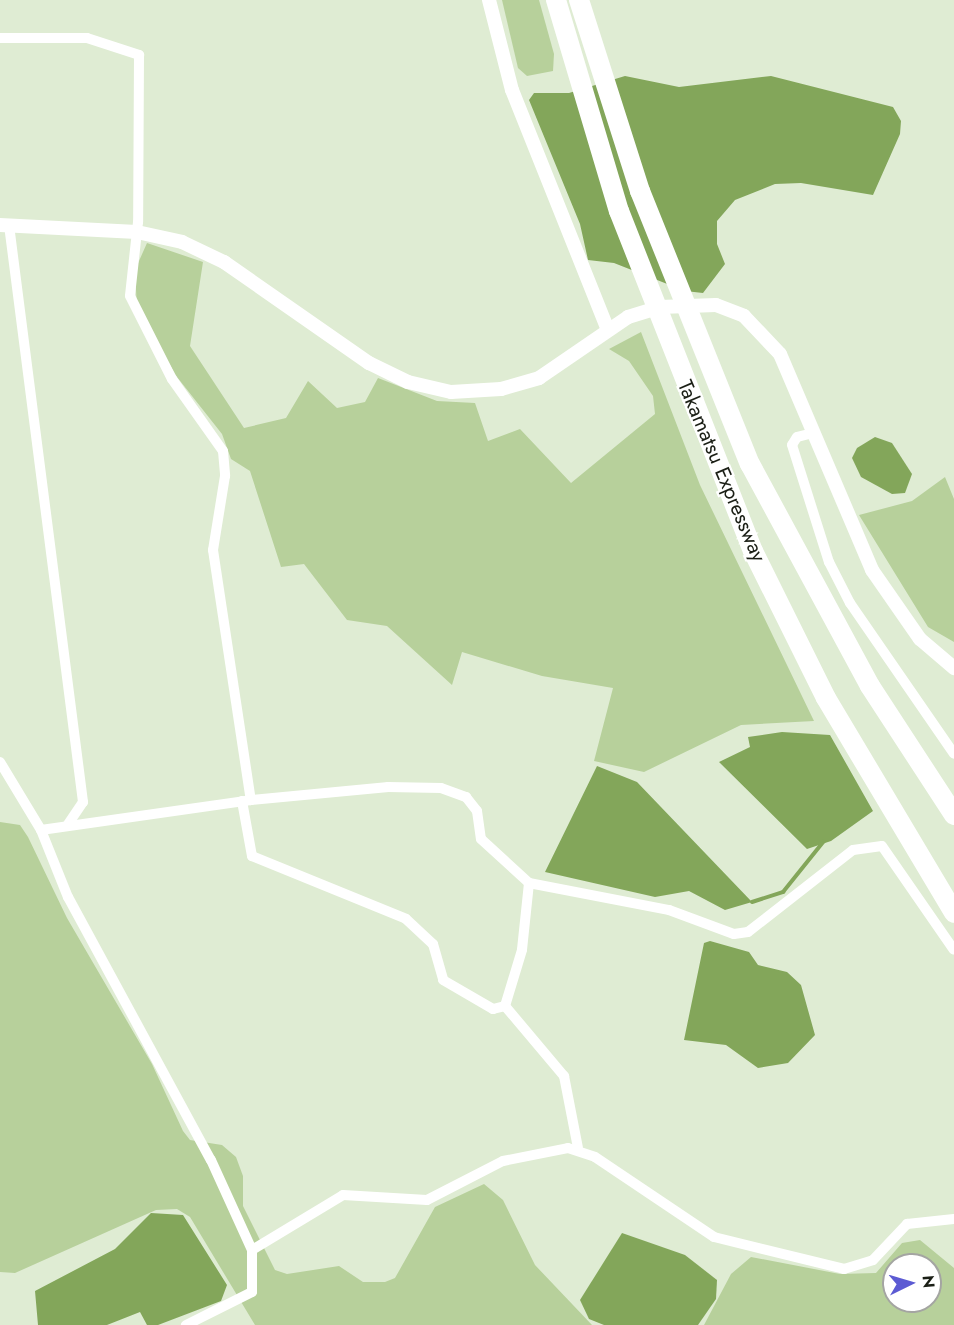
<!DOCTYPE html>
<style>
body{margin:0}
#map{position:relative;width:954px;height:1325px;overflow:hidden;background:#dfecd3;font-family:Jost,sans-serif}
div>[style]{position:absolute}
.green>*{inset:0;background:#b7d09b}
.water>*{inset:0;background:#83a65a}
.stream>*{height:4px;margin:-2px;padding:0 2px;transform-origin:2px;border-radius:2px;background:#83a65a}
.minor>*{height:10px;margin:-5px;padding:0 5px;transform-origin:5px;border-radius:5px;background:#fff}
.tertiary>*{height:14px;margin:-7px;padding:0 7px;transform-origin:7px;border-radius:7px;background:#fff}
.motorway>*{height:20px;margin:-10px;padding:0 10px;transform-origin:10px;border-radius:10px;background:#fff}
span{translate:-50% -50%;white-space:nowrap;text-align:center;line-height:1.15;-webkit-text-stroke:4.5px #fff;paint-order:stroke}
.street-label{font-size:21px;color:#1b1f16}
.north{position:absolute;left:882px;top:1253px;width:60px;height:60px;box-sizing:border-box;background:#fff;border:2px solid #a4a5a2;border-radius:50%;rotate:85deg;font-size:16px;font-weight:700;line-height:24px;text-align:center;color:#1b1f16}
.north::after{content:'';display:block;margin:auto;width:21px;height:27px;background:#5c5bd3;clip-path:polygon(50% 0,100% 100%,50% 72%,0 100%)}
</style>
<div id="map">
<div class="green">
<i style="clip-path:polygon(502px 0,539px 0,554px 54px,553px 71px,527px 76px,518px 68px)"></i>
<i style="clip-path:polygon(147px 243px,203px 262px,190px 346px,244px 428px,286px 418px,308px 381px,337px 408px,365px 402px,378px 378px,437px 401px,475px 403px,488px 441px,520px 429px,571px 483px,655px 414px,653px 396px,629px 361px,609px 349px,641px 332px,700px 485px,814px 721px,741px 725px,644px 772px,594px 761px,613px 688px,542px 676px,462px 652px,452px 685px,387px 626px,347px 620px,304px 564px,281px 567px,250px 471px,231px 459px,222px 434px,177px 377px,137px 309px,135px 270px)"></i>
<i style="clip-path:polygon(945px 477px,954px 499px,954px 642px,928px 627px,859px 515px,912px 501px)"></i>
<i style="clip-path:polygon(0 822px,20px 825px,28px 837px,67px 918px,152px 1064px,183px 1131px,190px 1140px,222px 1145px,236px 1157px,243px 1176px,243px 1206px,275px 1270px,287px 1274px,339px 1266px,363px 1282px,385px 1282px,395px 1278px,435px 1207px,484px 1184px,503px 1200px,535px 1265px,592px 1325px,255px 1325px,190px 1217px,177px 1209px,156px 1210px,15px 1273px,0 1272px)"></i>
<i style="clip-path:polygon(evenodd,920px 1240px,954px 1268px,954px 1325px,704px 1325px,731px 1274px,751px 1257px,840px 1274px,876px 1273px,902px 1243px,920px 1240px,894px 1265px,930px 1265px,930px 1301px,894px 1301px,894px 1265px)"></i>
</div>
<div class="water">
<i style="clip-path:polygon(625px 76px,679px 87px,771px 76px,893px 107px,901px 121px,900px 134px,873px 195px,801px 183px,775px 184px,735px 200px,717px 221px,717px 244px,725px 264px,703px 293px,685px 291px,614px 263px,588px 260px,580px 224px,529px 100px,534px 93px,569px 93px)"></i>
<i style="clip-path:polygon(875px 437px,892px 443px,912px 474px,905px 493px,892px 494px,861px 477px,852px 458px,857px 448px)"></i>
<i style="clip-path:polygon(782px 732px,830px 735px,873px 811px,831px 841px,807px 849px,719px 762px,750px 747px,748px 737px)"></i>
<i style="clip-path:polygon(597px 766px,637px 782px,752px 902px,725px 910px,689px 891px,655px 897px,545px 872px)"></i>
<i style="clip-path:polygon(710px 941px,749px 952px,758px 965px,787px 972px,801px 985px,815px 1035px,788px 1063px,758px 1068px,726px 1045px,684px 1040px,704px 943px)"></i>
<i style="clip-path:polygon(151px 1213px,183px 1215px,227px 1285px,221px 1301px,158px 1325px,147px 1325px,140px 1312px,107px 1325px,38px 1325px,35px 1291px,115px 1249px)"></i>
<i style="clip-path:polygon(622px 1233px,685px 1255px,717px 1280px,716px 1299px,698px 1325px,604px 1325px,589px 1319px,580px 1300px)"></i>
</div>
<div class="stream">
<i style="left:752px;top:902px;width:33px;rotate:-18deg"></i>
<i style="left:783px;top:892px;width:65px;rotate:-51.2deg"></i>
</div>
<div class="minor">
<i style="left:0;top:38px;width:87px"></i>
<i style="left:87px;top:38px;width:55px;rotate:18.1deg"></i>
<i style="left:139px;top:55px;width:167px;rotate:90.3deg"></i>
<i style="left:138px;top:222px;width:74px;rotate:96.2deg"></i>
<i style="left:130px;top:296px;width:93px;rotate:63.2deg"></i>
<i style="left:172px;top:379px;width:88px;rotate:54.7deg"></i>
<i style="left:223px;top:451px;width:25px;rotate:85deg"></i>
<i style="left:225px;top:476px;width:75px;rotate:99.2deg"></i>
<i style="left:213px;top:550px;width:253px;rotate:81.4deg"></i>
<i style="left:9px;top:225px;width:582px;rotate:82.69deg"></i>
<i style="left:83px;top:802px;width:29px;rotate:124deg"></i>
<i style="left:813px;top:433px;width:16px;rotate:166deg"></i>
<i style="left:797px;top:437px;width:9px;rotate:122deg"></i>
<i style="left:792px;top:445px;width:123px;rotate:72.5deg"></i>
<i style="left:829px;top:562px;width:46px;rotate:62.9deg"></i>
<i style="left:850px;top:603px;width:183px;rotate:55.4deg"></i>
<i style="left:0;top:762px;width:79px;rotate:58.9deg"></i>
<i style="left:41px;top:830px;width:72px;rotate:68.1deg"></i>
<i style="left:68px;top:897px;width:299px;rotate:61.5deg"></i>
<i style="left:211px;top:1160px;width:99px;rotate:65.5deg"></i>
<i style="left:252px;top:1250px;width:42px;rotate:90deg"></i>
<i style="left:252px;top:1292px;width:74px;rotate:153.4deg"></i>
<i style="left:242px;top:801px;width:56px;rotate:79.7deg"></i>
<i style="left:252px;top:856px;width:166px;rotate:22.2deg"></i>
<i style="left:406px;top:919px;width:37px;rotate:43deg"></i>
<i style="left:433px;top:944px;width:37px;rotate:74deg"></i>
<i style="left:443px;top:980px;width:58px;rotate:30.1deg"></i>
<i style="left:493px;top:1009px;width:12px;rotate:-14deg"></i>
<i style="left:41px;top:830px;width:212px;rotate:-8.1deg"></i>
<i style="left:251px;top:800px;width:138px;rotate:-5.4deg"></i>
<i style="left:388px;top:787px;width:53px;rotate:1.1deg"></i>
<i style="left:441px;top:788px;width:27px;rotate:20deg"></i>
<i style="left:466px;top:797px;width:18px;rotate:52deg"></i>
<i style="left:477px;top:811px;width:28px;rotate:82deg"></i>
<i style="left:481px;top:839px;width:65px;rotate:42.5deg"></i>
<i style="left:529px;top:883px;width:143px;rotate:10.9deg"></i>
<i style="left:669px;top:910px;width:69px;rotate:20.3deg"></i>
<i style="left:734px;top:934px;width:14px;rotate:-8deg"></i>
<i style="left:748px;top:932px;width:133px;rotate:-38deg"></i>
<i style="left:853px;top:850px;width:29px;rotate:-8deg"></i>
<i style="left:882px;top:846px;width:126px;rotate:55.3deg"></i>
<i style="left:529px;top:883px;width:67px;rotate:96deg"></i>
<i style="left:522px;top:950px;width:59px;rotate:106.9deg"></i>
<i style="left:505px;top:1006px;width:92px;rotate:49.9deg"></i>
<i style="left:564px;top:1076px;width:73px;rotate:79deg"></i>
<i style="left:252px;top:1250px;width:106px;rotate:-31.1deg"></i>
<i style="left:343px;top:1195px;width:84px;rotate:3.4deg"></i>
<i style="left:427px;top:1200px;width:85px;rotate:-27.2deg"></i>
<i style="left:503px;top:1161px;width:66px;rotate:-11.3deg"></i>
<i style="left:568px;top:1148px;width:28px;rotate:18deg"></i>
<i style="left:595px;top:1157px;width:143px;rotate:33.9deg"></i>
<i style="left:714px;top:1237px;width:134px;rotate:13.8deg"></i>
<i style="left:844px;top:1269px;width:30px;rotate:-17deg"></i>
<i style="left:873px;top:1260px;width:50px;rotate:-46.6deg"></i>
<i style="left:907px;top:1224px;width:47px;rotate:-6.1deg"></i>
</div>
<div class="tertiary">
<i style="left:489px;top:0;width:93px;rotate:75.7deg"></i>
<i style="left:512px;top:90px;width:258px;rotate:68.2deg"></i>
<i style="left:0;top:225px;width:137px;rotate:2.9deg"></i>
<i style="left:137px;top:232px;width:46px;rotate:12.5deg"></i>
<i style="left:182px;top:242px;width:47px;rotate:25.5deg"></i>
<i style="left:224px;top:262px;width:177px;rotate:34.9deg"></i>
<i style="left:369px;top:363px;width:43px;rotate:26deg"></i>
<i style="left:408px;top:382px;width:44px;rotate:13.1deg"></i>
<i style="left:451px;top:392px;width:50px;rotate:-3.4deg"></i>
<i style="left:501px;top:389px;width:40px;rotate:-16deg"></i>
<i style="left:539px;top:378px;width:108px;rotate:-34.4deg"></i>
<i style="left:628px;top:317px;width:34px;rotate:-17deg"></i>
<i style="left:660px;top:307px;width:56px;rotate:-2deg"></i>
<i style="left:716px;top:305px;width:30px;rotate:21deg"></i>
<i style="left:744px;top:316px;width:52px;rotate:46.5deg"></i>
<i style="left:780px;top:354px;width:235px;rotate:66.9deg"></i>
<i style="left:872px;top:570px;width:84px;rotate:55.2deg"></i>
<i style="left:920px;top:639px;width:45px;rotate:40.5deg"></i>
</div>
<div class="motorway">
<i style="left:556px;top:0;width:220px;rotate:73.4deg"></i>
<i style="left:619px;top:211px;width:365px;rotate:68.5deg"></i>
<i style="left:753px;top:551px;width:164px;rotate:63.6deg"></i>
<i style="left:826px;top:698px;width:250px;rotate:59.2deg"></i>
<i style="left:579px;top:0;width:201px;rotate:72.3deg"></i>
<i style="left:640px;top:191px;width:294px;rotate:68.1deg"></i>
<i style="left:750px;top:464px;width:252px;rotate:61.6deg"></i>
<i style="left:870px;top:686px;width:154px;rotate:56.9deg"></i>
</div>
<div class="street-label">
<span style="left:722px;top:471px;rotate:67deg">Takamatsu Expressway</span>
</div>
<div class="north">N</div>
</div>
